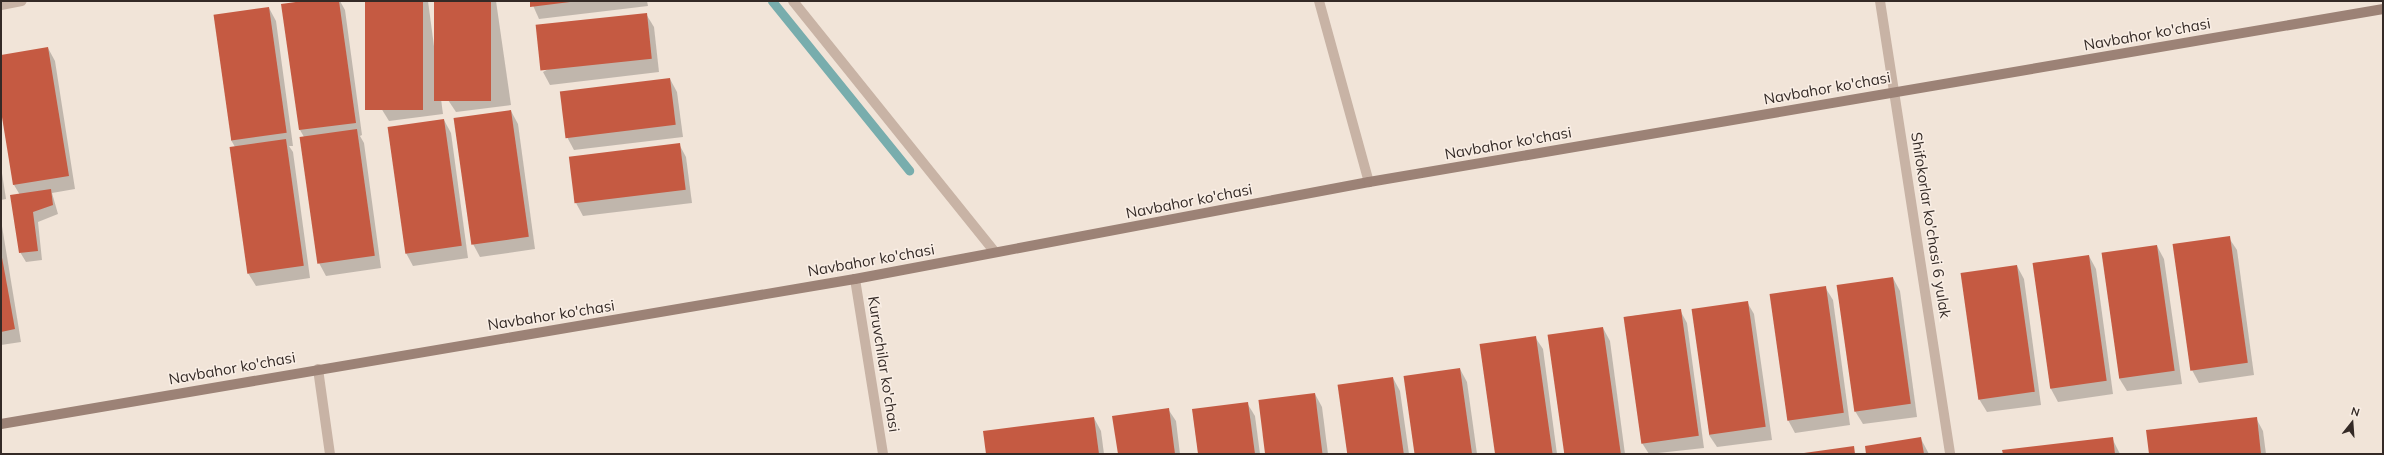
<!DOCTYPE html>
<style>
body{margin:0}
#map{position:relative;width:2384px;height:455px;overflow:hidden;background:#f1e4d8;font-family:Mulish,sans-serif}
div>[style]{position:absolute}
.shadow>*{inset:0;background:#0003}
.stream>*{height:9px;margin:-4.5px;padding:0 4.5px;transform-origin:4.5px;border-radius:4.5px;background:#78adad}
.building>*{inset:0;background:#c55a42;transform-origin:0 0}
.minor>*{height:10px;margin:-5px;padding:0 5px;transform-origin:5px;border-radius:5px;background:#c8b3a5}
.secondary>*{height:10px;margin:-5px;padding:0 5px;transform-origin:5px;border-radius:5px;background:#9c8276}
span{translate:-50% -50%;white-space:nowrap;text-align:center;line-height:1.15;-webkit-text-stroke:3px #f9eee5;paint-order:stroke}
.street-label{font-size:15px;color:#342a26}
.frame{position:absolute;inset:0;border:2px solid #342a26;pointer-events:none}
.north{position:absolute;left:2332px;top:403px;width:40px;height:40px;-webkit-text-stroke:3px #f9eee5;paint-order:stroke;rotate:17deg;font-size:11px;font-weight:700;line-height:16px;text-align:center;color:#342a26}
.north::after{content:'';display:block;margin:auto;width:14px;height:18px;background:#342a26;clip-path:polygon(50% 0,100% 100%,50% 72%,0 100%)}
</style>
<div id="map">
<div class="shadow">
<i style="clip-path:polygon(311px 1px,340px 1px,345px 10px,362px 135px,360px 136px,364px 143px,381px 268px,326px 276px,319px 263px,301px 138px,304px 137px,300px 130px,283px 5px)"></i>
<i style="clip-path:polygon(366px 1px,428px 1px,443px 114px,389px 121px,381px 108px)"></i>
<i style="clip-path:polygon(435px 1px,496px 1px,511px 105px,456px 112px,448px 100px)"></i>
<i style="clip-path:polygon(531px 1px,647px 1px,648px 6px,539px 19px)"></i>
<i style="clip-path:polygon(269px 8px,276px 21px,293px 146px,289px 146px,293px 152px,310px 278px,256px 286px,248px 273px,231px 148px,235px 147px,231px 140px)"></i>
<i style="clip-path:polygon(646px 14px,654px 27px,659px 72px,550px 85px,543px 72px)"></i>
<i style="clip-path:polygon(48px 48px,55px 61px,75px 189px,52px 193px,58px 214px,38px 222px,42px 260px,26px 262px,20px 252px,20px 195px,14px 185px,1px 105px,1px 56px)"></i>
<i style="clip-path:polygon(670px 79px,677px 92px,683px 137px,574px 150px,567px 137px)"></i>
<i style="clip-path:polygon(511px 111px,518px 124px,535px 249px,480px 257px,473px 244px)"></i>
<i style="clip-path:polygon(444px 120px,451px 133px,468px 258px,413px 266px,406px 253px)"></i>
<i style="clip-path:polygon(679px 144px,686px 157px,692px 203px,583px 216px,576px 203px)"></i>
<i style="clip-path:polygon(1px 167px,6px 199px,1px 200px)"></i>
<i style="clip-path:polygon(1px 220px,21px 342px,1px 345px)"></i>
<i style="clip-path:polygon(2229px 238px,2237px 250px,2254px 375px,2199px 383px,2192px 370px,2174px 245px)"></i>
<i style="clip-path:polygon(2157px 246px,2164px 259px,2182px 384px,2127px 391px,2119px 378px)"></i>
<i style="clip-path:polygon(2089px 256px,2096px 269px,2113px 394px,2058px 402px,2051px 389px,2034px 263px)"></i>
<i style="clip-path:polygon(2017px 266px,2024px 279px,2041px 405px,1987px 412px,1979px 399px)"></i>
<i style="clip-path:polygon(1893px 278px,1900px 291px,1917px 417px,1863px 424px,1855px 411px)"></i>
<i style="clip-path:polygon(1825px 287px,1833px 300px,1850px 425px,1795px 433px,1788px 420px,1771px 295px)"></i>
<i style="clip-path:polygon(1747px 302px,1754px 314px,1772px 440px,1717px 447px,1709px 435px)"></i>
<i style="clip-path:polygon(1680px 310px,1687px 323px,1704px 448px,1649px 454px,1642px 443px,1625px 317px)"></i>
<i style="clip-path:polygon(1603px 328px,1610px 341px,1625px 454px,1564px 454px)"></i>
<i style="clip-path:polygon(1535px 337px,1543px 349px,1557px 454px,1496px 454px)"></i>
<i style="clip-path:polygon(1460px 369px,1467px 382px,1477px 454px,1416px 454px)"></i>
<i style="clip-path:polygon(1393px 378px,1400px 391px,1409px 454px,1347px 454px)"></i>
<i style="clip-path:polygon(1315px 394px,1322px 407px,1328px 454px,1267px 454px)"></i>
<i style="clip-path:polygon(1247px 403px,1255px 416px,1260px 454px,1199px 454px)"></i>
<i style="clip-path:polygon(1168px 409px,1176px 421px,1180px 454px,1119px 454px)"></i>
<i style="clip-path:polygon(1094px 418px,1101px 431px,1104px 454px,987px 454px)"></i>
<i style="clip-path:polygon(2256px 418px,2263px 431px,2266px 454px,2150px 454px)"></i>
<i style="clip-path:polygon(2112px 438px,2120px 454px,2004px 454px)"></i>
<i style="clip-path:polygon(1921px 439px,1929px 454px,1867px 454px)"></i>
</div>
<div class="stream">
<i style="left:772px;top:1px;width:218px;rotate:51deg"></i>
</div>
<div class="building">
<i style="clip-path:polygon(303px 1px,339px 1px,356px 123px,299px 130px,281px 4px)"></i>
<i style="left:365px;top:1px;width:58px;height:109px"></i>
<i style="left:434px;top:1px;width:57px;height:100px"></i>
<i style="clip-path:polygon(530px 1px,570px 1px,570px 2px,530px 7px)"></i>
<i style="left:269px;top:7px;width:127px;height:56px;rotate:82deg"></i>
<i style="left:647px;top:13px;width:46px;height:112px;rotate:84deg"></i>
<i style="clip-path:polygon(48px 47px,69px 176px,13px 185px,1px 111px,1px 55px)"></i>
<i style="left:670px;top:78px;width:47px;height:111px;rotate:83deg"></i>
<i style="left:511px;top:110px;width:128px;height:58px;rotate:82deg"></i>
<i style="left:444px;top:119px;width:128px;height:57px;rotate:82deg"></i>
<i style="left:357px;top:129px;width:128px;height:58px;rotate:82deg"></i>
<i style="left:286px;top:139px;width:128px;height:57px;rotate:82deg"></i>
<i style="left:680px;top:143px;width:47px;height:112px;rotate:83deg"></i>
<i style="clip-path:polygon(51px 189px,53px 205px,33px 212px,38px 251px,19px 253px,10px 195px)"></i>
<i style="left:2230px;top:236px;width:128px;height:58px;rotate:82deg"></i>
<i style="left:2157px;top:245px;width:127px;height:56px;rotate:82deg"></i>
<i style="clip-path:polygon(1px 252px,15px 329px,1px 332px)"></i>
<i style="left:2089px;top:255px;width:127px;height:57px;rotate:82deg"></i>
<i style="left:2017px;top:265px;width:128px;height:57px;rotate:82deg"></i>
<i style="left:1893px;top:277px;width:128px;height:57px;rotate:82deg"></i>
<i style="left:1826px;top:286px;width:128px;height:57px;rotate:82deg"></i>
<i style="left:1748px;top:301px;width:127px;height:57px;rotate:82deg"></i>
<i style="left:1681px;top:309px;width:128px;height:58px;rotate:82deg"></i>
<i style="left:1603px;top:327px;width:128px;height:56px;rotate:82deg"></i>
<i style="left:1536px;top:336px;width:119px;height:57px;rotate:82deg"></i>
<i style="left:1460px;top:368px;width:87px;height:57px;rotate:82deg"></i>
<i style="left:1393px;top:377px;width:78px;height:56px;rotate:82deg"></i>
<i style="left:1315px;top:393px;width:62px;height:57px;rotate:83deg"></i>
<i style="clip-path:polygon(1248px 402px,1255px 454px,1198px 454px,1192px 409px)"></i>
<i style="clip-path:polygon(1169px 408px,1175px 454px,1118px 454px,1112px 416px)"></i>
<i style="clip-path:polygon(1094px 417px,1099px 454px,986px 454px,983px 431px)"></i>
<i style="clip-path:polygon(2257px 417px,2261px 454px,2149px 454px,2146px 430px)"></i>
<i style="clip-path:polygon(1921px 437px,1924px 454px,1866px 454px,1865px 446px)"></i>
<i style="clip-path:polygon(2113px 437px,2115px 454px,2003px 454px,2002px 450px)"></i>
<i style="clip-path:polygon(1854px 446px,1855px 454px,1804px 454px,1804px 453px)"></i>
</div>
<div class="minor">
<i style="left:793px;top:1px;width:322px;rotate:51.2deg"></i>
<i style="left:1319px;top:1px;width:188px;rotate:74.6deg"></i>
<i style="left:1880px;top:1px;width:458px;rotate:81.2deg"></i>
<i style="left:1px;top:5px;width:21px;rotate:-11deg"></i>
<i style="left:855px;top:279px;width:177px;rotate:80.9deg"></i>
<i style="left:318px;top:369px;width:86px;rotate:82deg"></i>
</div>
<div class="secondary">
<i style="left:1px;top:424px;width:866px;rotate:-9.64deg"></i>
<i style="left:855px;top:279px;width:523px;rotate:-10.69deg"></i>
<i style="left:1369px;top:182px;width:1029px;rotate:-9.68deg"></i>
</div>
<div class="street-label">
<span style="left:2147px;top:34px;rotate:-10deg">Navbahor ko'chasi</span>
<span style="left:1827px;top:88px;rotate:-10deg">Navbahor ko'chasi</span>
<span style="left:1508px;top:143px;rotate:-10deg">Navbahor ko'chasi</span>
<span style="left:1189px;top:201px;rotate:-11deg">Navbahor ko'chasi</span>
<span style="left:1931px;top:225px;rotate:81deg">Shifokorlar ko'chasi 6 yulak</span>
<span style="left:871px;top:260px;rotate:-10deg">Navbahor ko'chasi</span>
<span style="left:551px;top:315px;rotate:-9deg">Navbahor ko'chasi</span>
<span style="left:884px;top:364px;rotate:81deg">Kuruvchilar ko'chasi</span>
<span style="left:232px;top:368px;rotate:-10deg">Navbahor ko'chasi</span>
</div>
<div class="frame"></div>
<div class="north">N</div>
</div>
